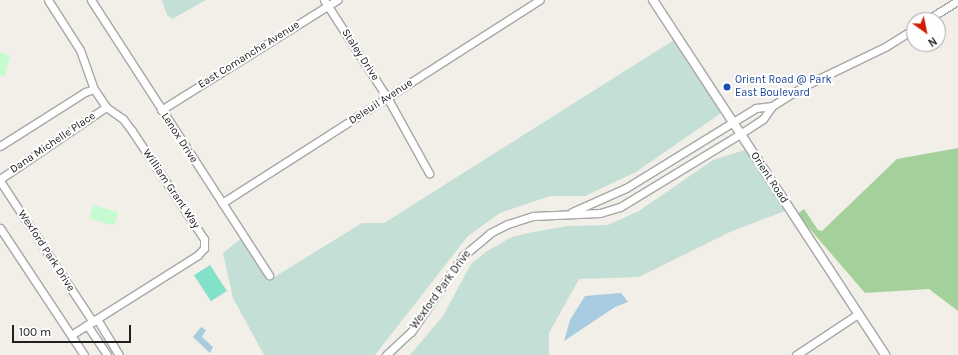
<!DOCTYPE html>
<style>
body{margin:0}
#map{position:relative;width:958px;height:355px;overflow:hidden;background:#f1efe7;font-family:Karla,sans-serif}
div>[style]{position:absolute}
.forest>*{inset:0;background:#a4d19b}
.wetland>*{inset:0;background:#c4dfd6}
.park>*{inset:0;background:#c4fbd0;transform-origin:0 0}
.pitch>*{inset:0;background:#84e1c9;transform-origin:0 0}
.water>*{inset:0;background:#a7cbdf}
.roads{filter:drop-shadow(1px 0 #a7a7a7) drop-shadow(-1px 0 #a7a7a7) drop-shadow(0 1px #a7a7a7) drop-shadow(0 -1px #a7a7a7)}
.minor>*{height:7px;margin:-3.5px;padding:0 3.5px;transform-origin:3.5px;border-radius:3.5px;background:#fff}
.tertiary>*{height:8px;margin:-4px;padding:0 4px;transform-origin:4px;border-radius:4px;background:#fff}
.dots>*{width:11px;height:11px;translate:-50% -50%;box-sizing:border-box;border:2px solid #fff;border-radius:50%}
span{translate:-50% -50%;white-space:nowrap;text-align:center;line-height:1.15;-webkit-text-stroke:4px #fff;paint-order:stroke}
.street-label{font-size:11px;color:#202020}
.transit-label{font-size:11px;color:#164399}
.left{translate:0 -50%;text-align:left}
.north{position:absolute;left:906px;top:12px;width:40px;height:40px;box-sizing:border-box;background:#fff;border:1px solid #a6a6a6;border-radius:50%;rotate:147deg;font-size:11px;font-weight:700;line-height:16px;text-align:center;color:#202020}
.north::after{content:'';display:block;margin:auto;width:14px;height:18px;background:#d11c00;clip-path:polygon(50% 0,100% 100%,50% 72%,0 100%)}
.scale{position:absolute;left:12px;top:325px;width:119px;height:18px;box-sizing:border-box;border:2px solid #202020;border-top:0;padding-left:5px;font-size:12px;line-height:14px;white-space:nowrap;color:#202020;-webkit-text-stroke:3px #fff;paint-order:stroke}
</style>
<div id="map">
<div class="forest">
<i style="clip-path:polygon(958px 148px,958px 311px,929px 289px,865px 293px,797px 214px,804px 209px,818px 230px,822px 231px,897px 159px)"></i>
</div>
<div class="wetland">
<i style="clip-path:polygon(162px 0,206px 0,172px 19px,167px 15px)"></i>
<i style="clip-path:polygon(674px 40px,721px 113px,636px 172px,585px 196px,550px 196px,500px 213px,468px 236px,375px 355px,264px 355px,233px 298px,223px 253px,239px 240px,241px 239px,268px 281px,362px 223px,384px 223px)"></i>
<i style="clip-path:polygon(745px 150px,785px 211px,730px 232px,639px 277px,579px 279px,549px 333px,549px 355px,410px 355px,443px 316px,471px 264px,487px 251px,512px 237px,533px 232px,568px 226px,608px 225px,639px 211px,713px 160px)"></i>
</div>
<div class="park">
<i style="clip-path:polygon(0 52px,10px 56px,5px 76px,0 75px)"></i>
<i style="left:93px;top:205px;width:26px;height:14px;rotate:16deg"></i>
</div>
<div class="pitch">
<i style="left:210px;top:265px;width:31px;height:19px;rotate:57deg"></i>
</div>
<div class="water">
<i style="clip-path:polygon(621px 293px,628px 302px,615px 307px,564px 341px,570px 320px,585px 296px)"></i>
<i style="clip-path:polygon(201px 327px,206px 330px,202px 337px,213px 347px,210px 353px,193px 337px)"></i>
</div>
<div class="roads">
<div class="minor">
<i style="left:48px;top:0;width:59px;rotate:57.4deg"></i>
<i style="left:80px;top:50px;width:41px;rotate:70.3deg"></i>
<i style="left:94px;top:89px;width:22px;rotate:56deg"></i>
<i style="left:106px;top:107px;width:21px;rotate:35deg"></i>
<i style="left:123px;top:119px;width:15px;rotate:53deg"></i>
<i style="left:132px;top:131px;width:130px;rotate:56.3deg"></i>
<i style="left:204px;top:239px;width:9px;rotate:90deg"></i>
<i style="left:204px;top:248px;width:9px;rotate:131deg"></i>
<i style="left:198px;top:255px;width:150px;rotate:147.8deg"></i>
<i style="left:91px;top:0;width:328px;rotate:57.1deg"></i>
<i style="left:324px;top:0;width:118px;rotate:57.1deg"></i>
<i style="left:388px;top:99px;width:85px;rotate:61deg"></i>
<i style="left:927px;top:20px;width:36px;rotate:-32deg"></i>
<i style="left:161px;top:110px;width:208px;rotate:-32deg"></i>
<i style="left:0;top:146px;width:101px;rotate:-32.4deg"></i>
<i style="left:85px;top:92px;width:9px;rotate:-18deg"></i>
<i style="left:0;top:179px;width:128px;rotate:-34.2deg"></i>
<i style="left:0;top:181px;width:169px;rotate:56.6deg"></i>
<i style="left:222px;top:203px;width:377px;rotate:-32.6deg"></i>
<i style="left:572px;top:212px;width:59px;rotate:-24deg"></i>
<i style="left:626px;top:188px;width:153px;rotate:-31.6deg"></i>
<i style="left:756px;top:108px;width:16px;rotate:-7deg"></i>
<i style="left:0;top:228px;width:152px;rotate:56.5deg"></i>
<i style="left:97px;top:319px;width:42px;rotate:58.6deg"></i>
<i style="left:87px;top:325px;width:36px;rotate:56deg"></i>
<i style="left:386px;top:355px;width:34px;rotate:-43deg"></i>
<i style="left:411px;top:332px;width:92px;rotate:-55.6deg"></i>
<i style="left:463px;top:256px;width:35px;rotate:-40deg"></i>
<i style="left:490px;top:233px;width:20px;rotate:-27deg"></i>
<i style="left:508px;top:224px;width:26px;rotate:-18deg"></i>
<i style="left:533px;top:216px;width:67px;rotate:-2.6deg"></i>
<i style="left:600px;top:213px;width:21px;rotate:-17deg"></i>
<i style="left:620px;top:207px;width:140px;rotate:-31.3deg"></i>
<i style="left:740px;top:134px;width:27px;rotate:-33deg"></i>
<i style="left:763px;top:119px;width:16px;rotate:-55deg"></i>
<i style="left:772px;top:106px;width:38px;rotate:-32deg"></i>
<i style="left:804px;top:86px;width:90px;rotate:-25.7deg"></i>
<i style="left:885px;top:47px;width:34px;rotate:-32deg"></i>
<i style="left:796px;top:355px;width:74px;rotate:-33.5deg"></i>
</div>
<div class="tertiary">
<i style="left:653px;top:0;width:424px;rotate:56.8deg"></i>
</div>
</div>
<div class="dots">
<i style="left:727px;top:87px;background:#1a4fb4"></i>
</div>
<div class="street-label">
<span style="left:249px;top:55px;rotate:-32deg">East Comanche Avenue</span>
<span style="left:360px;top:55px;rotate:57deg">Staley Drive</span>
<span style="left:381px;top:102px;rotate:-33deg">Deleuil Avenue</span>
<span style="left:179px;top:138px;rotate:57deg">Lenox Drive</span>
<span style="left:53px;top:143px;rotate:-34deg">Dana Michelle Place</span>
<span style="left:769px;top:178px;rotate:57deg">Orient Road</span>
<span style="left:171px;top:189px;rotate:56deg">William Grant Way</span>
<span style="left:46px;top:251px;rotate:57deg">Wexford Park Drive</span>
<span style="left:441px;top:290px;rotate:-54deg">Wexford Park Drive</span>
</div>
<div class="transit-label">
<span class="left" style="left:735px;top:87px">Orient Road @ Park<br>East Boulevard</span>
</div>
<div class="north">N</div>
<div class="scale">100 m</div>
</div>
